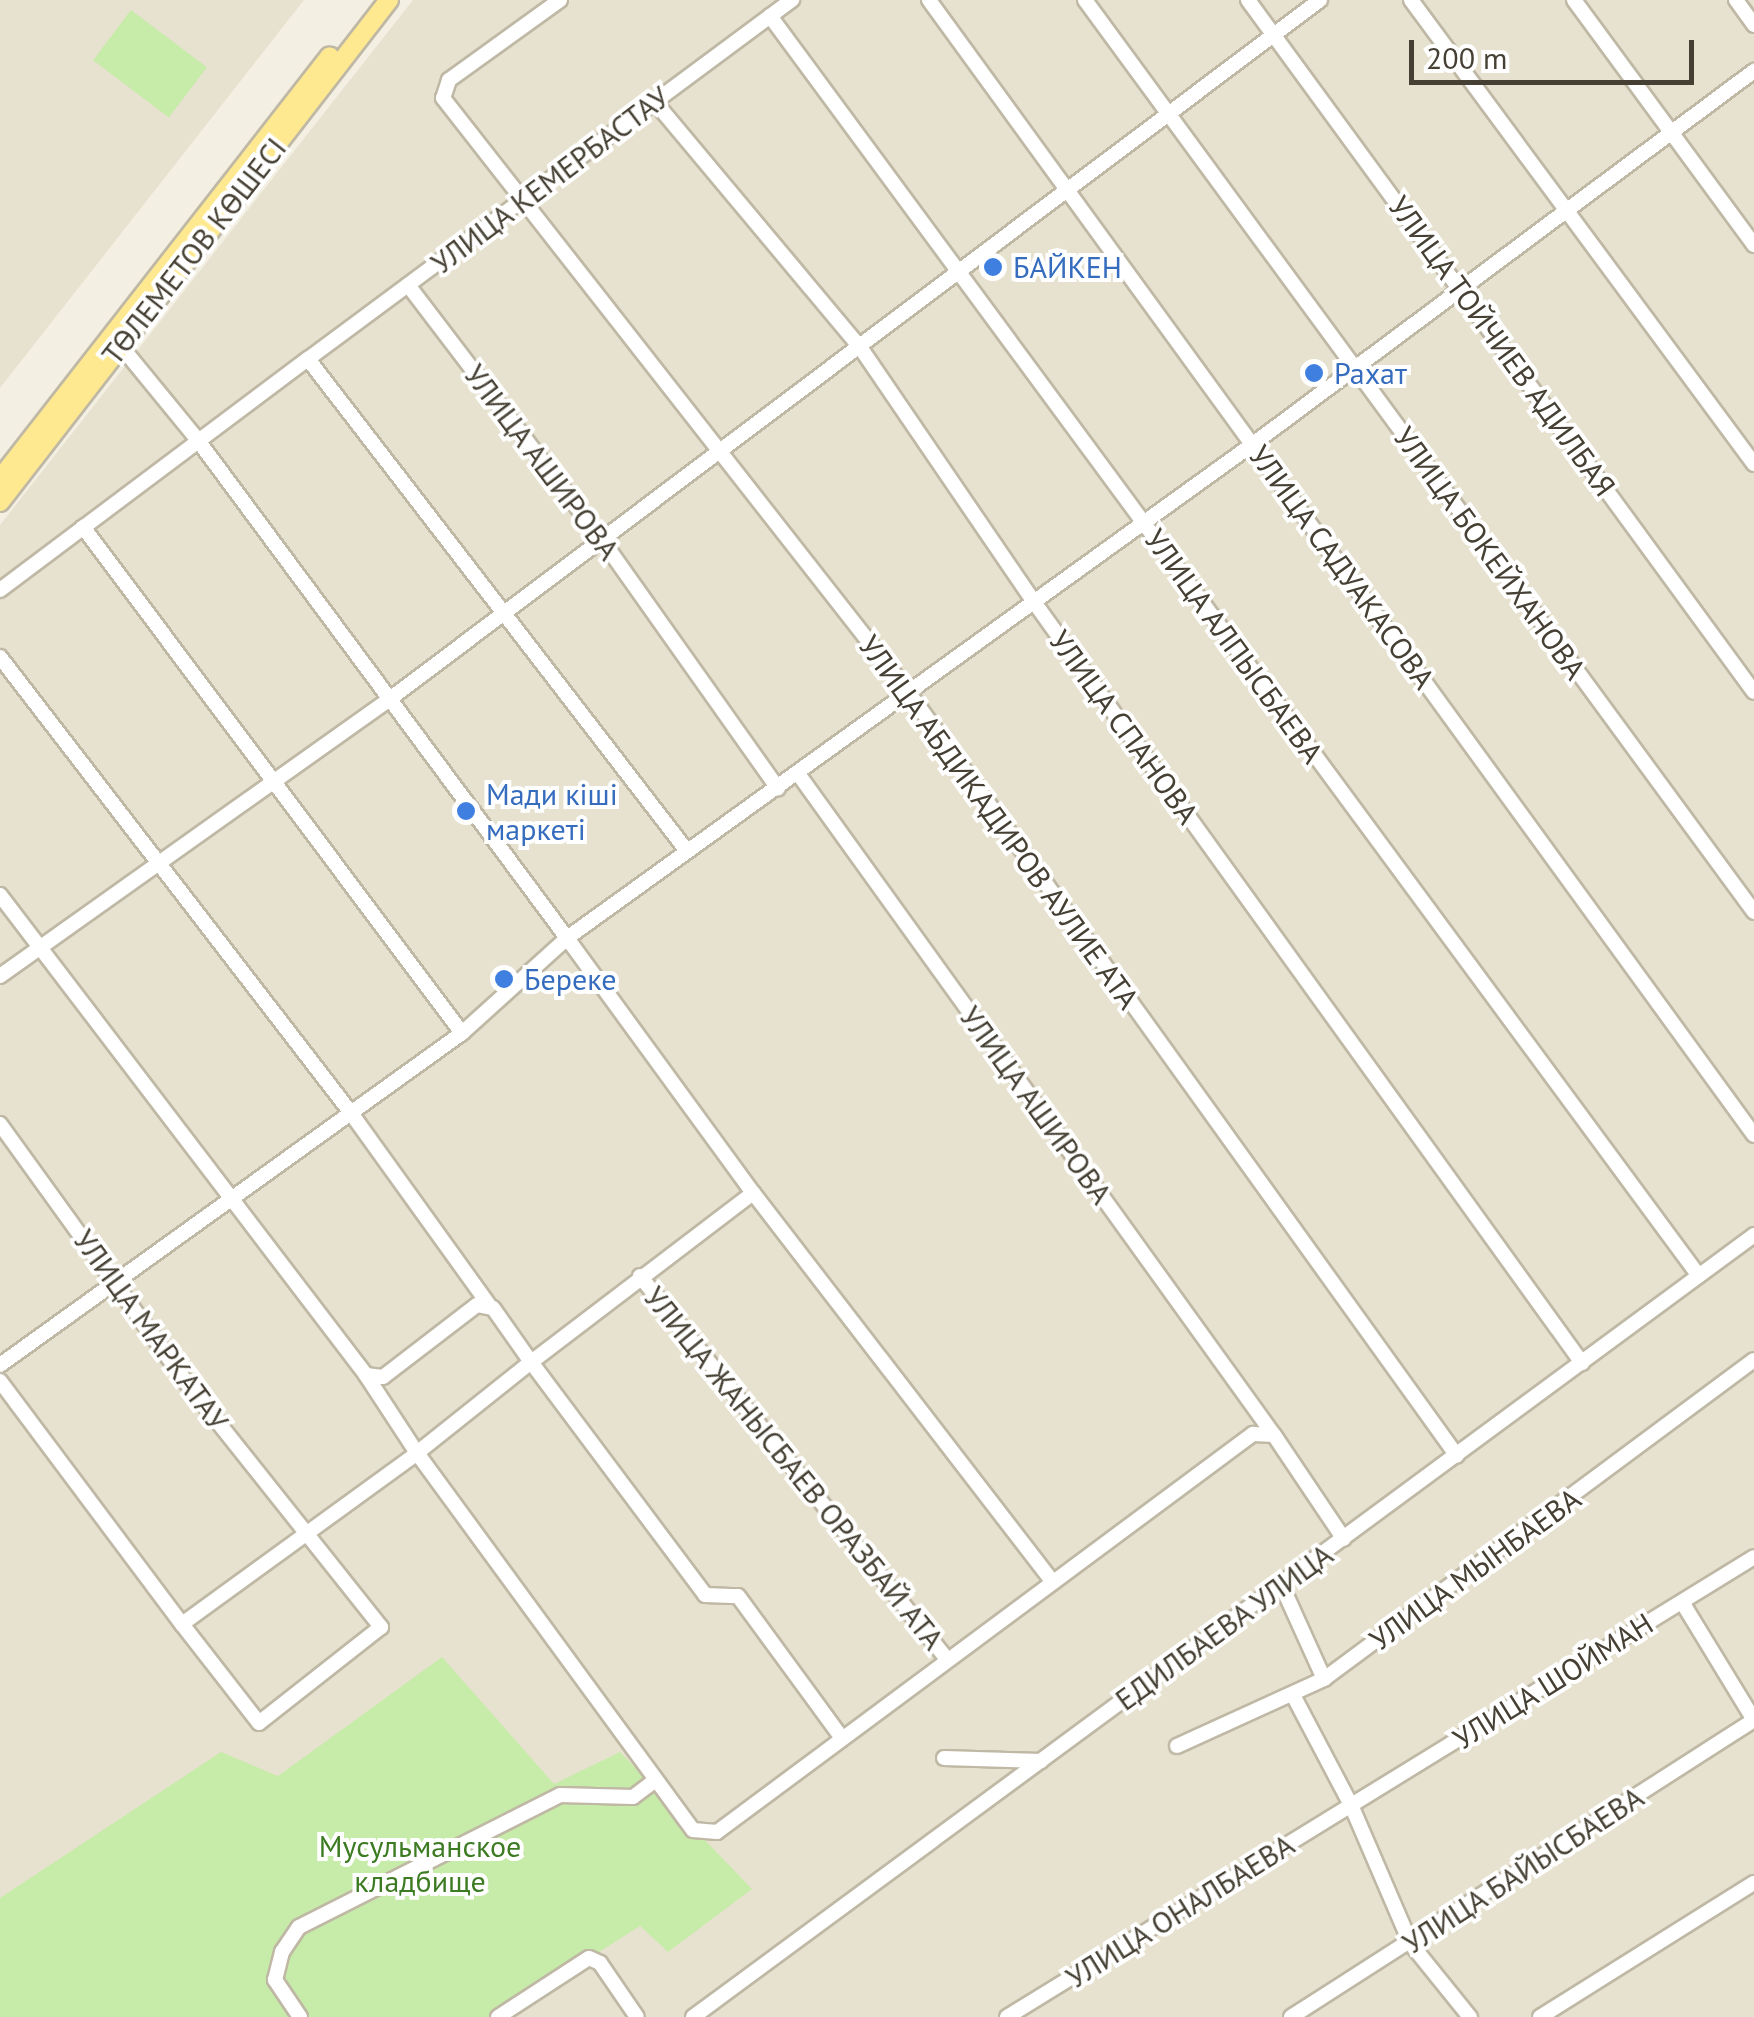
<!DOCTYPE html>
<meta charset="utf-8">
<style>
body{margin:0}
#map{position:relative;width:1754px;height:2017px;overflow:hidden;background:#f3efe3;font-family:"PT Sans",sans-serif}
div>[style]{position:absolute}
.residential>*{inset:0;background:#e7e2d0}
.green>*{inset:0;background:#c7eba8;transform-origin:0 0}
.roads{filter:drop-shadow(2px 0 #bfb8a5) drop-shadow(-2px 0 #bfb8a5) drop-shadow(0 2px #bfb8a5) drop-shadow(0 -2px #bfb8a5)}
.minor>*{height:14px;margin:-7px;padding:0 7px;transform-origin:7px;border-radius:7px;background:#fff}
.major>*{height:18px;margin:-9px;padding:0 9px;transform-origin:9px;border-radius:9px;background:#ffe990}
.dots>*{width:28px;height:28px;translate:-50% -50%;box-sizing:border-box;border:5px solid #fff;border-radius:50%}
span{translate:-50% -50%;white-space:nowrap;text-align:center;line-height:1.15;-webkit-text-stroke:8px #fff;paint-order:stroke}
.street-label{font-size:30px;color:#454033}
.shop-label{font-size:30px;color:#366cbe}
.left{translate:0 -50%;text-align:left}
.park-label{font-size:30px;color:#3c7b22}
.scale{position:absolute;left:1409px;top:40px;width:285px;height:45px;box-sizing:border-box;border:5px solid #454033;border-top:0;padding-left:12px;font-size:30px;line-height:35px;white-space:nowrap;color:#454033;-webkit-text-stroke:8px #fff;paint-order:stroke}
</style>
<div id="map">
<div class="residential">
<i style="clip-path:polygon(0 0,304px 0,0 388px)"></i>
<i style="clip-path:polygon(413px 0,1754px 0,1754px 2017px,0 2017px,0 525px)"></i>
</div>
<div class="green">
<i style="left:131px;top:10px;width:95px;height:63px;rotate:37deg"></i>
<i style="clip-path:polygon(442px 1657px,554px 1784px,620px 1752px,752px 1889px,668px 1952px,640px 1926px,497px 2017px,0 2017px,0 1898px,221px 1752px,278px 1776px)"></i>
</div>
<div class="roads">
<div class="minor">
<i style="left:560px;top:0;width:137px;rotate:144.2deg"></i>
<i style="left:449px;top:80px;width:19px;rotate:108deg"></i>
<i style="left:443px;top:98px;width:756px;rotate:51.93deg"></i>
<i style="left:909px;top:693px;width:939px;rotate:54.31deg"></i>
<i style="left:929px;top:0;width:1403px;rotate:53.99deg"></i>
<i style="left:1085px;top:0;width:1131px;rotate:53.74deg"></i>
<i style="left:1248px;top:0;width:857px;rotate:53.83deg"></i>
<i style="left:1411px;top:0;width:577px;rotate:53.53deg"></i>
<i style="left:1574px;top:0;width:304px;rotate:53.7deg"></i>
<i style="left:1736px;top:0;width:31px;rotate:54deg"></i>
<i style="left:770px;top:16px;width:1565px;rotate:53.6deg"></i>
<i style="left:655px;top:102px;width:319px;rotate:50.1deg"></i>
<i style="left:860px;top:347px;width:309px;rotate:55.7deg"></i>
<i style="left:1034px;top:602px;width:938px;rotate:54.24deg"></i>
<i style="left:408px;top:285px;width:317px;rotate:52.7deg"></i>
<i style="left:600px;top:537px;width:308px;rotate:54.7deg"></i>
<i style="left:308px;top:359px;width:603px;rotate:-36.57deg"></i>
<i style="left:83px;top:527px;width:632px;rotate:53.17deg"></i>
<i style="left:0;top:590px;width:385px;rotate:-36.9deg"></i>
<i style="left:308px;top:359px;width:621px;rotate:52.39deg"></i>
<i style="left:0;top:657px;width:575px;rotate:52.41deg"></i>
<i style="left:351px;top:1113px;width:235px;rotate:54.3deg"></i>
<i style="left:799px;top:775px;width:812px;rotate:54.27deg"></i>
<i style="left:0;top:895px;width:604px;rotate:52.67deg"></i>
<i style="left:366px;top:1375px;width:17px;rotate:7deg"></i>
<i style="left:383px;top:1377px;width:118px;rotate:-37.5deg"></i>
<i style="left:477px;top:1305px;width:16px;rotate:11deg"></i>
<i style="left:493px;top:1308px;width:66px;rotate:54.9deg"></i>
<i style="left:531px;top:1362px;width:146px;rotate:141.4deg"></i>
<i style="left:417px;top:1453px;width:467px;rotate:53.8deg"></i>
<i style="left:693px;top:1830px;width:24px;rotate:5deg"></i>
<i style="left:717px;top:1832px;width:668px;rotate:-36.6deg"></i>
<i style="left:1253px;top:1434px;width:21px;rotate:3deg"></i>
<i style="left:1274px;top:1435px;width:125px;rotate:56.1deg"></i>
<i style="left:0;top:976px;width:480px;rotate:-35.4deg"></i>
<i style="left:391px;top:698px;width:1162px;rotate:-36.92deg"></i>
<i style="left:0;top:1124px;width:324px;rotate:54.2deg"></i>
<i style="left:190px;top:1387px;width:307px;rotate:51.5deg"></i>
<i style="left:381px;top:1627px;width:155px;rotate:141.8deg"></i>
<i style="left:259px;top:1723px;width:125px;rotate:-127.9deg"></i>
<i style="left:753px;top:1193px;width:279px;rotate:142.7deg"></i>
<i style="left:531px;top:1362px;width:291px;rotate:53.2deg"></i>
<i style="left:705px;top:1595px;width:33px;rotate:2deg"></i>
<i style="left:738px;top:1596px;width:176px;rotate:53.8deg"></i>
<i style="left:640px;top:1276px;width:491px;rotate:51.3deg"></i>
<i style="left:0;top:1365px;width:569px;rotate:-35.7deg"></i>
<i style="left:462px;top:1033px;width:142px;rotate:-42.1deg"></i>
<i style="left:567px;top:938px;width:621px;rotate:-126.56deg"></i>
<i style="left:197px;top:439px;width:128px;rotate:-129.3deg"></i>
<i style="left:0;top:1381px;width:304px;rotate:53.2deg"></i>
<i style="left:182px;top:1624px;width:291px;rotate:-36deg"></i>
<i style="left:417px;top:1453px;width:93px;rotate:-123.2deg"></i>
<i style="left:1052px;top:1581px;width:490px;rotate:-127.6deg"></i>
<i style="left:753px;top:1193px;width:316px;rotate:-126.1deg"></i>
<i style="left:567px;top:938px;width:845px;rotate:-35.76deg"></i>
<i style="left:1253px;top:444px;width:625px;rotate:-36.67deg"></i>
<i style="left:1282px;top:1586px;width:102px;rotate:65.7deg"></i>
<i style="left:1293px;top:1695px;width:124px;rotate:62.2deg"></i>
<i style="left:1351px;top:1805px;width:151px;rotate:66.7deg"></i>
<i style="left:1411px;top:1944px;width:94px;rotate:51.1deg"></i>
<i style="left:1177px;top:1746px;width:162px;rotate:-24.5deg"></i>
<i style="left:1324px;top:1679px;width:535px;rotate:-36.57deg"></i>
<i style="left:944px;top:1758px;width:97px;rotate:1.8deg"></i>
<i style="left:300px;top:2017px;width:45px;rotate:-124deg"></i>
<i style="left:275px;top:1980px;width:29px;rotate:-76deg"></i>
<i style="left:282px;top:1952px;width:30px;rotate:-56deg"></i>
<i style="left:299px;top:1927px;width:292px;rotate:-26.8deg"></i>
<i style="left:560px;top:1795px;width:73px;rotate:1.6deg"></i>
<i style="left:633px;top:1797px;width:26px;rotate:-37deg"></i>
<i style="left:498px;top:2017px;width:108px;rotate:-33deg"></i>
<i style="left:589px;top:1958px;width:12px;rotate:24deg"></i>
<i style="left:600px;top:1963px;width:65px;rotate:55.6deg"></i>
<i style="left:693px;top:2017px;width:1318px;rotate:-36.39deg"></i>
<i style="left:1007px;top:2017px;width:877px;rotate:-31.62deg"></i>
<i style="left:1291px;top:2017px;width:550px;rotate:-32.68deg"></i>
<i style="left:1754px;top:1720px;width:138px;rotate:-121.4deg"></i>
<i style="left:1540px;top:2017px;width:252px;rotate:-32.1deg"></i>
</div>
<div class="major">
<i style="left:0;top:479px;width:536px;rotate:-52.04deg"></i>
<i style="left:0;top:502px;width:635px;rotate:-52.23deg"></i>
</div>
</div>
<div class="dots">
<i style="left:993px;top:267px;background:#3f7fe0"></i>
<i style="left:1314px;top:373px;background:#3f7fe0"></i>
<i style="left:466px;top:811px;background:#3f7fe0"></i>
<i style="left:504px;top:979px;background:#3f7fe0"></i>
</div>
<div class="street-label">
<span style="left:550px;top:180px;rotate:-37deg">УЛИЦА КЕМЕРБАСТАУ</span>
<span style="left:194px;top:251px;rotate:-52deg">ТӨЛЕМЕТОВ КӨШЕСІ</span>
<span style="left:1502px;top:346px;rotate:54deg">УЛИЦА ТОЙЧИЕВ АДИЛБАЯ</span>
<span style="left:542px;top:462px;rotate:53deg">УЛИЦА АШИРОВА</span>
<span style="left:1490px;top:553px;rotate:54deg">УЛИЦА БОКЕЙХАНОВА</span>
<span style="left:1342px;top:567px;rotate:54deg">УЛИЦА САДУАКАСОВА</span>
<span style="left:1234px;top:646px;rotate:54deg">УЛИЦА АЛПЫСБАЕВА</span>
<span style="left:1124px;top:727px;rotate:54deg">УЛИЦА СПАНОВА</span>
<span style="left:999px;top:822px;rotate:54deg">УЛИЦА АБДИКАДИРОВ АУЛИЕ АТА</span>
<span style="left:1036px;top:1105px;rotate:54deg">УЛИЦА АШИРОВА</span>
<span style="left:151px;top:1330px;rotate:54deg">УЛИЦА МАРКАТАУ</span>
<span style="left:794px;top:1468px;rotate:51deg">УЛИЦА ЖАНЫСБАЕВ ОРАЗБАЙ АТА</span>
<span style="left:1475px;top:1569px;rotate:-36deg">УЛИЦА МЫНБАЕВА</span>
<span style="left:1224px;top:1627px;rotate:-36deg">ЕДИЛБАЕВА УЛИЦА</span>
<span style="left:1553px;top:1681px;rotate:-32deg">УЛИЦА ШОЙМАН</span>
<span style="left:1523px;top:1870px;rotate:-33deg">УЛИЦА БАЙЫСБАЕВА</span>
<span style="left:1180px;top:1911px;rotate:-32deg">УЛИЦА ОНАЛБАЕВА</span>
</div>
<div class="shop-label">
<span class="left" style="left:1013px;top:267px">БАЙКЕН</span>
<span class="left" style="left:1334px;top:373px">Рахат</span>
<span class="left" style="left:486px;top:811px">Мади кіші<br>маркеті</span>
<span class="left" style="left:524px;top:979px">Береке</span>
</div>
<div class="park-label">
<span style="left:420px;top:1863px">Мусульманское<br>кладбище</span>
</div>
<div class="scale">200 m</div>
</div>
